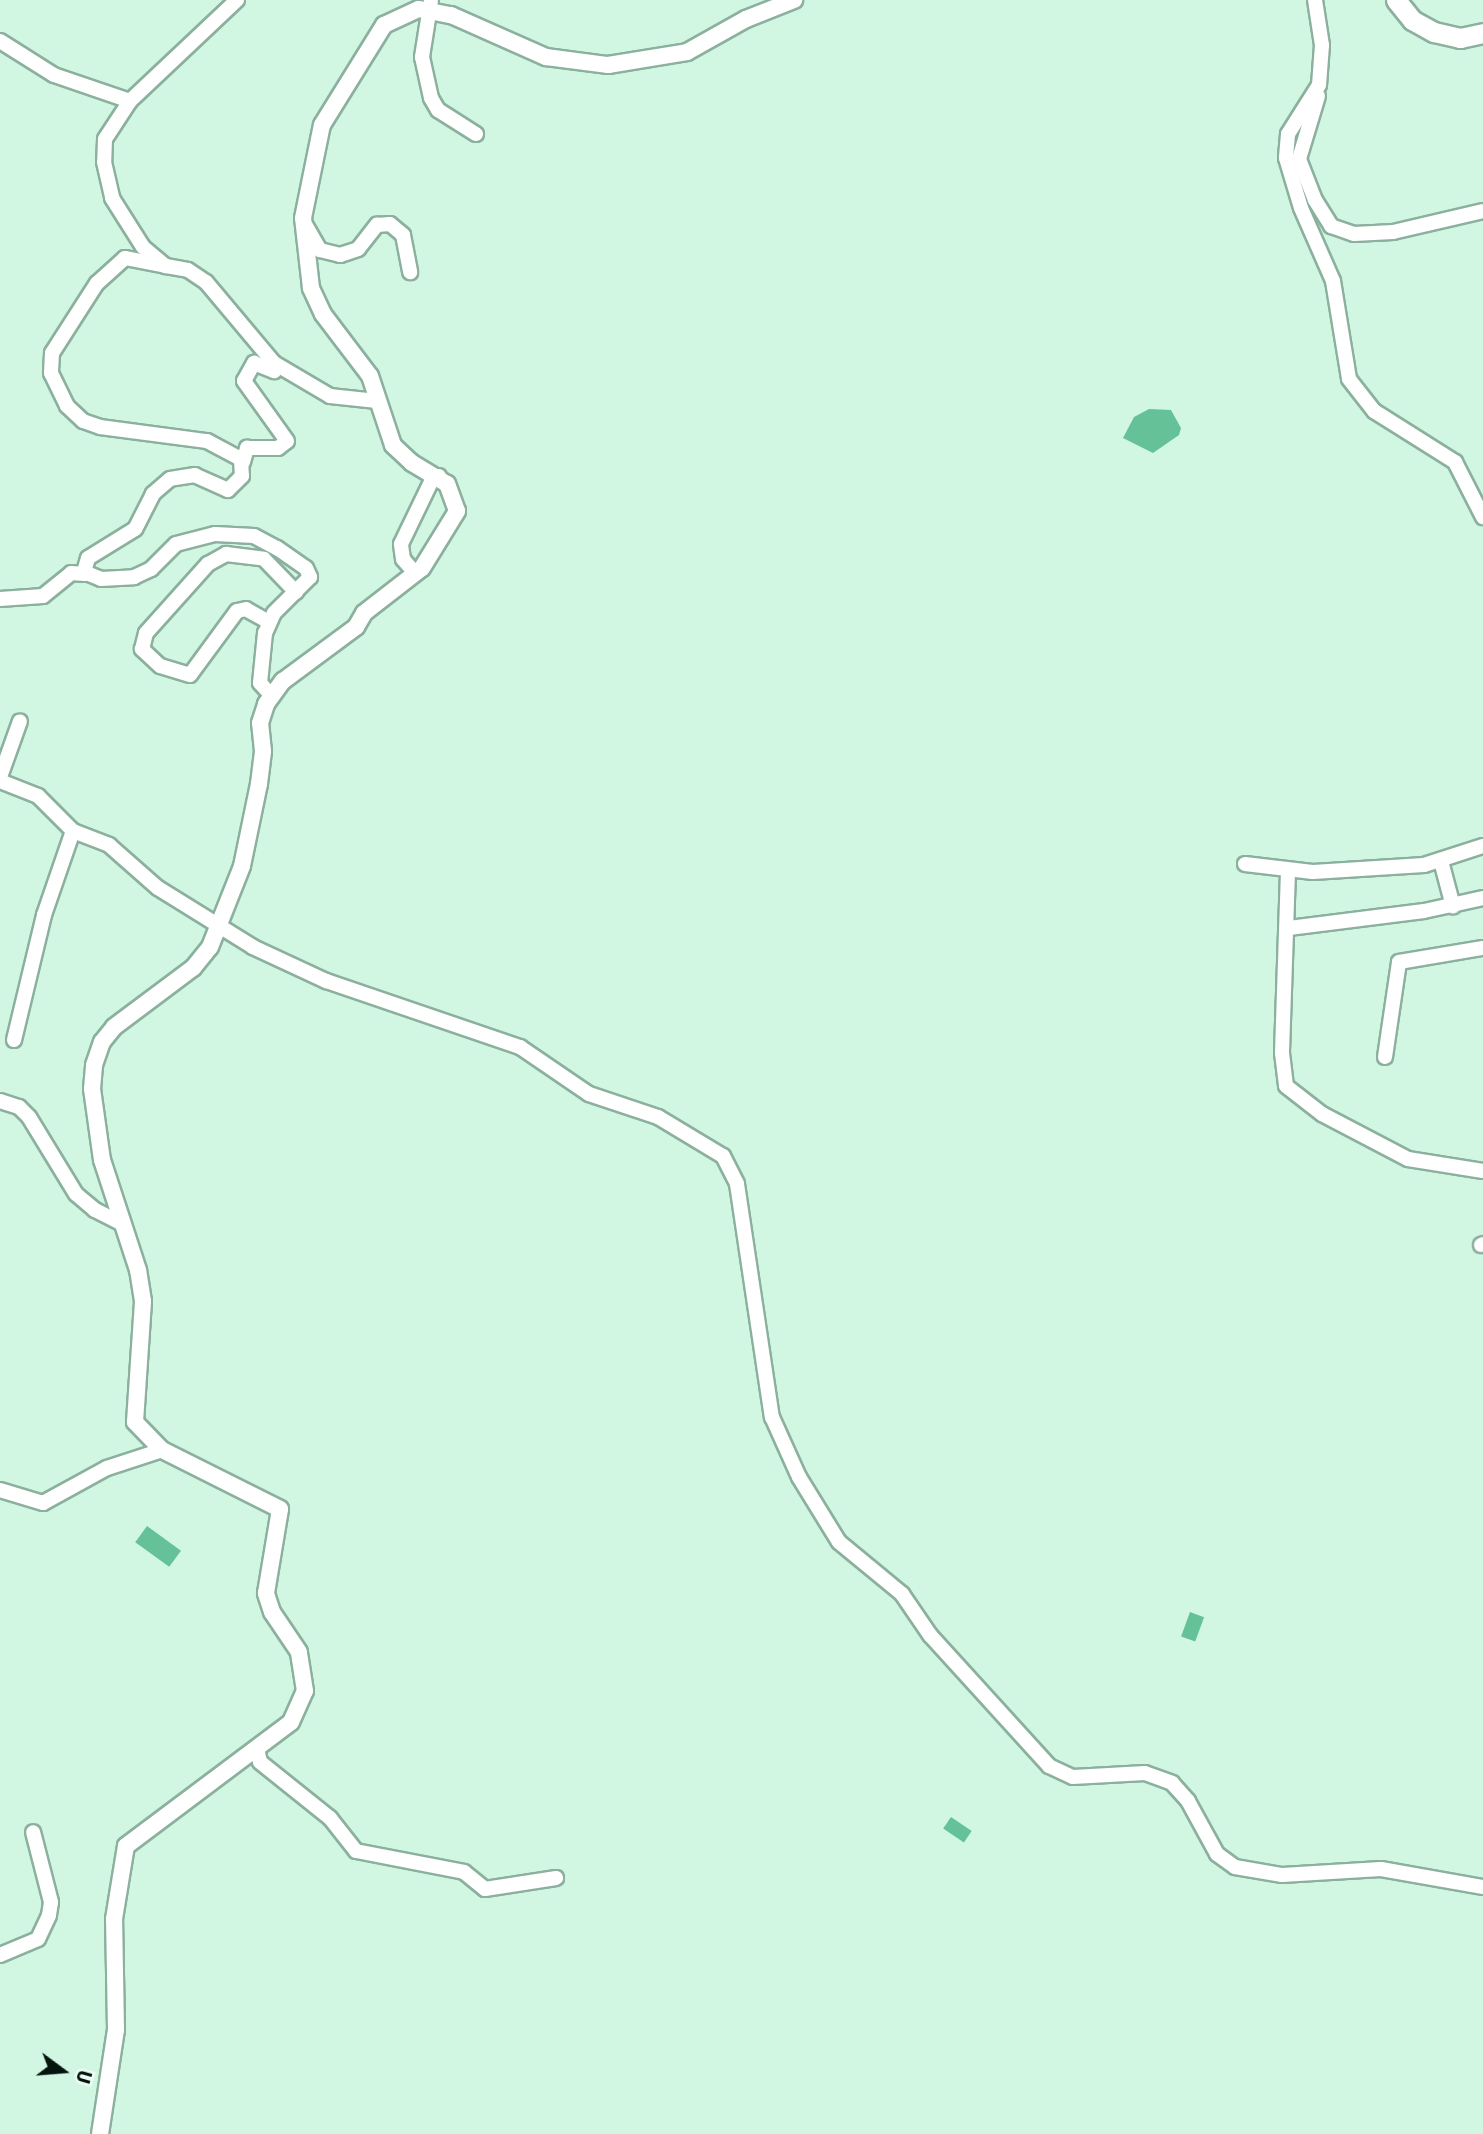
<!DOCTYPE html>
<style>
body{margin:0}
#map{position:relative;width:1483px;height:2134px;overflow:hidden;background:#d1f7e3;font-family:"Fira Sans",sans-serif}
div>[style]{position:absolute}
.water>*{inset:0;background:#64c198;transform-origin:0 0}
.roads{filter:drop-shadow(2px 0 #8cb09e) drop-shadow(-2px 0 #8cb09e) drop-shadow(0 2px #8cb09e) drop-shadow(0 -2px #8cb09e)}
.minor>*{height:14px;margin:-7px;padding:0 7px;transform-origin:7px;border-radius:7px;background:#fff}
.tertiary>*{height:16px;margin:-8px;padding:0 8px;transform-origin:8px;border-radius:8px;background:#fff}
.secondary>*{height:19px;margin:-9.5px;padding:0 9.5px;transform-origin:9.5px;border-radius:9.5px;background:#fff}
span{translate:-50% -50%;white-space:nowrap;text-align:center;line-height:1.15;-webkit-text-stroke:5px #effef6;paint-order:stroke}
.north{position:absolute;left:28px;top:2036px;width:70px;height:70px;-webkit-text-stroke:5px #effef6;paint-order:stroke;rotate:106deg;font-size:19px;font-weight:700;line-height:28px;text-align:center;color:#06140e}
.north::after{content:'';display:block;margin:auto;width:24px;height:32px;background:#06140e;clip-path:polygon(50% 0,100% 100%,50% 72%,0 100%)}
</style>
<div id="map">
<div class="water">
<i style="clip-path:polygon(1149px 409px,1171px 410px,1181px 428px,1179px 435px,1153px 453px,1123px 438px,1134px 417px)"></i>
<i style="left:147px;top:1526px;width:42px;height:20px;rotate:36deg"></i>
<i style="left:1190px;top:1612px;width:15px;height:26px;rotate:20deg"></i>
<i style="left:951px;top:1817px;width:25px;height:14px;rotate:34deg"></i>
</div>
<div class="roads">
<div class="minor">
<i style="left:237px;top:0;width:147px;rotate:136.7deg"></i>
<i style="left:130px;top:101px;width:45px;rotate:123.3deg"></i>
<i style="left:105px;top:139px;width:23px;rotate:92deg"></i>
<i style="left:104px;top:162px;width:37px;rotate:77deg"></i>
<i style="left:112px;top:198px;width:58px;rotate:57.7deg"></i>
<i style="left:143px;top:247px;width:30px;rotate:40deg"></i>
<i style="left:166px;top:266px;width:22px;rotate:10deg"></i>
<i style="left:188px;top:270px;width:22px;rotate:34deg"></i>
<i style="left:206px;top:282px;width:106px;rotate:50deg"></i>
<i style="left:274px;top:363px;width:65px;rotate:30.5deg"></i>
<i style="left:330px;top:396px;width:47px;rotate:6.1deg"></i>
<i style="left:431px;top:0;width:58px;rotate:99deg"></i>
<i style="left:422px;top:57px;width:42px;rotate:77.6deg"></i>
<i style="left:431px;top:98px;width:14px;rotate:60deg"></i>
<i style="left:438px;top:110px;width:45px;rotate:32.3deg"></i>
<i style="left:1315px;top:0;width:46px;rotate:81.2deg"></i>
<i style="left:1322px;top:45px;width:40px;rotate:94.3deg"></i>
<i style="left:1319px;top:85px;width:58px;rotate:122.3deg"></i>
<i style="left:1288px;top:134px;width:24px;rotate:95deg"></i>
<i style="left:1286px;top:158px;width:52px;rotate:73.3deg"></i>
<i style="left:1301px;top:208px;width:80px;rotate:66.3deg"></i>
<i style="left:1333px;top:281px;width:99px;rotate:80.7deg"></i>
<i style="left:1349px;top:379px;width:41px;rotate:52deg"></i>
<i style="left:1374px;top:411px;width:96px;rotate:32.2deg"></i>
<i style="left:1455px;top:462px;width:62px;rotate:63deg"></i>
<i style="left:0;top:41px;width:64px;rotate:32.2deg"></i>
<i style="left:54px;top:75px;width:80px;rotate:18.9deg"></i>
<i style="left:1318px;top:96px;width:66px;rotate:106.8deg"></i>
<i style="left:1299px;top:159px;width:44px;rotate:68.7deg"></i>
<i style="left:1315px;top:200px;width:31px;rotate:58deg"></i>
<i style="left:1331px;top:226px;width:24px;rotate:19deg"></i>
<i style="left:1354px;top:234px;width:39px;rotate:-3deg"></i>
<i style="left:1393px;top:232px;width:92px;rotate:-13.1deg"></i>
<i style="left:306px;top:226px;width:28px;rotate:60deg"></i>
<i style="left:320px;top:250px;width:21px;rotate:14deg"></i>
<i style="left:340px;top:255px;width:19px;rotate:-18deg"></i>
<i style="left:358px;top:249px;width:31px;rotate:-52deg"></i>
<i style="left:377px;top:225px;width:13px;rotate:-4deg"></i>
<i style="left:390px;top:224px;width:17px;rotate:40deg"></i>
<i style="left:403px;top:235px;width:38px;rotate:79deg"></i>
<i style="left:166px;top:266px;width:42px;rotate:-169deg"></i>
<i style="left:125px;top:258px;width:38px;rotate:138deg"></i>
<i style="left:97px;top:283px;width:83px;rotate:122.7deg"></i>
<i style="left:52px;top:353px;width:20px;rotate:93deg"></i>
<i style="left:51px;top:373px;width:37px;rotate:64deg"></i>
<i style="left:67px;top:406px;width:22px;rotate:43deg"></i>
<i style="left:83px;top:421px;width:18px;rotate:19deg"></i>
<i style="left:100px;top:427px;width:108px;rotate:7.5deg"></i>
<i style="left:207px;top:441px;width:38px;rotate:28deg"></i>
<i style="left:241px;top:459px;width:17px;rotate:87deg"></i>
<i style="left:242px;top:476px;width:20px;rotate:135deg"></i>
<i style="left:228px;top:490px;width:36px;rotate:-156deg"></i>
<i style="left:195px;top:475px;width:25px;rotate:171deg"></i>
<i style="left:170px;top:479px;width:23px;rotate:139deg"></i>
<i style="left:153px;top:494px;width:39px;rotate:117deg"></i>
<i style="left:135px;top:529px;width:55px;rotate:148.3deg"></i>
<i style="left:88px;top:558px;width:15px;rotate:106deg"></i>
<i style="left:84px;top:572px;width:18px;rotate:22deg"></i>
<i style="left:101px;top:579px;width:33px;rotate:-3deg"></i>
<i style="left:134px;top:577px;width:19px;rotate:-25deg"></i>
<i style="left:151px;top:569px;width:35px;rotate:-45deg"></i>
<i style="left:176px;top:544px;width:40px;rotate:-14.4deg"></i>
<i style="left:215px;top:534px;width:39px;rotate:3deg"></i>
<i style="left:254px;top:536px;width:26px;rotate:28deg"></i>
<i style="left:277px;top:548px;width:35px;rotate:35deg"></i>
<i style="left:306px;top:568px;width:10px;rotate:66deg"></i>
<i style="left:310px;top:577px;width:51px;rotate:135deg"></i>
<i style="left:274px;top:613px;width:22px;rotate:114deg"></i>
<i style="left:265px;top:633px;width:50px;rotate:95.7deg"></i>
<i style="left:260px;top:683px;width:18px;rotate:47deg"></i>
<i style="left:243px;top:462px;width:15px;rotate:-74deg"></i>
<i style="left:247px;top:448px;width:31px"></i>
<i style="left:278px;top:448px;width:11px;rotate:-38deg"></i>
<i style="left:287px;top:441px;width:74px;rotate:-125.6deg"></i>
<i style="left:244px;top:381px;width:21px;rotate:-61deg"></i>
<i style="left:254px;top:363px;width:22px;rotate:22deg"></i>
<i style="left:415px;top:573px;width:18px;rotate:-131deg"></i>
<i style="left:403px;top:559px;width:15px;rotate:-98deg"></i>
<i style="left:401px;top:544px;width:71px;rotate:-64.2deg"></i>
<i style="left:432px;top:480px;width:8px;rotate:-30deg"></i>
<i style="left:0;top:599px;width:43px;rotate:-4deg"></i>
<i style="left:43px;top:596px;width:36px;rotate:-39deg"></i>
<i style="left:71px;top:573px;width:14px;rotate:4deg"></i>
<i style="left:269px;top:622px;width:26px;rotate:-151deg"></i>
<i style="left:246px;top:609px;width:9px;rotate:167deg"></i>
<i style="left:237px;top:611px;width:79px;rotate:126.3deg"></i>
<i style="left:190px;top:675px;width:31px;rotate:-163deg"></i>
<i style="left:160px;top:666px;width:25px;rotate:-137deg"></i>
<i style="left:142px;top:649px;width:16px;rotate:-76deg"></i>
<i style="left:146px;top:633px;width:93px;rotate:-48.1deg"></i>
<i style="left:208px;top:564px;width:21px;rotate:-29deg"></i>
<i style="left:226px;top:554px;width:38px;rotate:7deg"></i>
<i style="left:264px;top:559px;width:46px;rotate:45.9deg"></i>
<i style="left:0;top:777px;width:59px;rotate:-70.3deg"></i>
<i style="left:0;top:781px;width:41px;rotate:21.5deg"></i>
<i style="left:38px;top:796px;width:49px;rotate:45deg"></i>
<i style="left:73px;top:831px;width:39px;rotate:21deg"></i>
<i style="left:109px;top:845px;width:65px;rotate:41.3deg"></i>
<i style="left:158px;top:888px;width:112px;rotate:31.8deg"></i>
<i style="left:253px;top:947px;width:81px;rotate:25deg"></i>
<i style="left:326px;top:981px;width:205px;rotate:18.8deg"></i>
<i style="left:520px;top:1047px;width:83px;rotate:34.3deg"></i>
<i style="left:589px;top:1094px;width:73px;rotate:18.4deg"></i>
<i style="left:658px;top:1117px;width:76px;rotate:31deg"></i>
<i style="left:723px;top:1156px;width:31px;rotate:63deg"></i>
<i style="left:737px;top:1184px;width:236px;rotate:81.5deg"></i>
<i style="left:772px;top:1417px;width:66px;rotate:65.8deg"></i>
<i style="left:799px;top:1477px;width:76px;rotate:58.4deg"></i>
<i style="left:839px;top:1542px;width:82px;rotate:39.5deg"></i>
<i style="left:902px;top:1594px;width:50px;rotate:55.7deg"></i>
<i style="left:930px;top:1635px;width:177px;rotate:47.7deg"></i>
<i style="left:1049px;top:1766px;width:26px;rotate:25deg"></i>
<i style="left:1073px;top:1777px;width:72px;rotate:-3.2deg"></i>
<i style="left:1145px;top:1773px;width:29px;rotate:20deg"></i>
<i style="left:1172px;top:1783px;width:24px;rotate:48deg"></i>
<i style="left:1188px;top:1801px;width:60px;rotate:61.3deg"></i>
<i style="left:1217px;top:1854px;width:22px;rotate:36deg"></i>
<i style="left:1235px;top:1867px;width:48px;rotate:9.7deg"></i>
<i style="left:1282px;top:1875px;width:99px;rotate:-3.5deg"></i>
<i style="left:1381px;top:1869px;width:104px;rotate:10deg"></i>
<i style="left:1441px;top:861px;width:47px;rotate:75.1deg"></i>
<i style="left:1245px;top:864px;width:68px;rotate:6.7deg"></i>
<i style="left:1313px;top:872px;width:111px;rotate:-3.6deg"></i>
<i style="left:1424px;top:865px;width:62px;rotate:-17.9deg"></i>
<i style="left:1288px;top:871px;width:182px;rotate:91.9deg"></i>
<i style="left:1282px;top:1053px;width:33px;rotate:83deg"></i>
<i style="left:1286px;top:1086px;width:46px;rotate:37.9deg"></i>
<i style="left:1322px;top:1114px;width:97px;rotate:27.6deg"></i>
<i style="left:1408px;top:1159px;width:76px;rotate:9.1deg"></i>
<i style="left:1289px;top:928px;width:136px;rotate:-7.2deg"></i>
<i style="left:1424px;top:911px;width:60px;rotate:-12.4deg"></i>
<i style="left:14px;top:1040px;width:129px;rotate:-76.5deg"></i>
<i style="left:44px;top:915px;width:89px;rotate:-71deg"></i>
<i style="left:1385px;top:1057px;width:96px;rotate:-81.6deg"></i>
<i style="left:1399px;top:962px;width:85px;rotate:-9.5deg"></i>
<i style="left:0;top:1101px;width:20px;rotate:18deg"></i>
<i style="left:19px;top:1107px;width:14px;rotate:45deg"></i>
<i style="left:29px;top:1117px;width:90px;rotate:58.6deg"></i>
<i style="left:76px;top:1194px;width:25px;rotate:40deg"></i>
<i style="left:95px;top:1210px;width:29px;rotate:27deg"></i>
<i style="left:1481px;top:1245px;width:2px;rotate:-27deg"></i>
<i style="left:0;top:1490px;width:45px;rotate:16.8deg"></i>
<i style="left:43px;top:1503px;width:73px;rotate:-28.7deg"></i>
<i style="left:107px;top:1468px;width:58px;rotate:-18.1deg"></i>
<i style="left:257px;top:1748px;width:14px;rotate:78deg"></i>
<i style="left:260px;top:1762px;width:90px;rotate:38.7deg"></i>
<i style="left:330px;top:1818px;width:42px;rotate:51.8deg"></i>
<i style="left:356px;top:1851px;width:110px;rotate:11deg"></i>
<i style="left:464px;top:1872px;width:27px;rotate:39deg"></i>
<i style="left:485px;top:1889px;width:72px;rotate:-8.8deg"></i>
<i style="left:0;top:1955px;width:41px;rotate:-22.8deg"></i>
<i style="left:38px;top:1939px;width:26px;rotate:-65deg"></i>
<i style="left:49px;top:1915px;width:13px;rotate:-81deg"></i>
<i style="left:51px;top:1902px;width:72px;rotate:-104.4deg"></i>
</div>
<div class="tertiary">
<i style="left:100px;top:2134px;width:105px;rotate:-81.3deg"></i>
<i style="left:116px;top:2030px;width:111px;rotate:-91deg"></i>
<i style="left:114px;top:1919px;width:74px;rotate:-80.7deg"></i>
<i style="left:126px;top:1846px;width:206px;rotate:-36.9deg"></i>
<i style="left:291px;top:1722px;width:34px;rotate:-66deg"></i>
<i style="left:305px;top:1691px;width:39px;rotate:-99deg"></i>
<i style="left:299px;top:1652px;width:48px;rotate:-124deg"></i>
<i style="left:272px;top:1612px;width:20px;rotate:-108deg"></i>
<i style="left:266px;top:1593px;width:85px;rotate:-80.5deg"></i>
<i style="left:280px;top:1509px;width:132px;rotate:-153.4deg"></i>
<i style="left:162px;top:1450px;width:39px;rotate:-134deg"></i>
<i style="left:135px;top:1422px;width:121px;rotate:-86.2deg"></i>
<i style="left:143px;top:1301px;width:31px;rotate:-99deg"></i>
<i style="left:138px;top:1270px;width:116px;rotate:-108.1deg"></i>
<i style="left:102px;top:1160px;width:72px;rotate:-98deg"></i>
<i style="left:92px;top:1089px;width:24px;rotate:-85deg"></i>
<i style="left:94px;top:1065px;width:24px;rotate:-71deg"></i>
<i style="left:102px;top:1042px;width:19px;rotate:-51deg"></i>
<i style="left:114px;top:1027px;width:99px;rotate:-36.8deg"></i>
<i style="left:193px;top:968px;width:27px;rotate:-51deg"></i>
<i style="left:210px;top:947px;width:87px;rotate:-68.4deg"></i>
<i style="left:242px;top:866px;width:84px;rotate:-78.3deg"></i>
<i style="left:259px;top:784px;width:33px;rotate:-83deg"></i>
<i style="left:263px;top:751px;width:28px;rotate:-96deg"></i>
<i style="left:260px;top:723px;width:20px;rotate:-72deg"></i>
<i style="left:266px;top:704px;width:29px;rotate:-54deg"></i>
<i style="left:283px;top:681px;width:91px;rotate:-36.5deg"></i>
<i style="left:356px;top:627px;width:16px;rotate:-60deg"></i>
<i style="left:364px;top:613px;width:73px;rotate:-37.8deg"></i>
<i style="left:422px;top:568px;width:67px;rotate:-58.4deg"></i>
<i style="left:457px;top:511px;width:29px;rotate:-110deg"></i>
<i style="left:447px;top:484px;width:41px;rotate:-149deg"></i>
<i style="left:412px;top:463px;width:26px;rotate:-137deg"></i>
<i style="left:393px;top:445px;width:73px;rotate:-108.4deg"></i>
<i style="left:370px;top:376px;width:78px;rotate:-127.2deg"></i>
<i style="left:323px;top:314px;width:29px;rotate:-115deg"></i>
<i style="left:311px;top:288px;width:70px;rotate:-96.5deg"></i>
<i style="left:303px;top:218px;width:95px;rotate:-78.5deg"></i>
<i style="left:322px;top:125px;width:118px;rotate:-58.2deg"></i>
<i style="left:384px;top:25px;width:38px;rotate:-25deg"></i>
<i style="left:419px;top:9px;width:33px;rotate:11deg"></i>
<i style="left:451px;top:15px;width:104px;rotate:23.9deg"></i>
<i style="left:546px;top:57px;width:63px;rotate:7.4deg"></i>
<i style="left:608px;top:65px;width:80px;rotate:-9.3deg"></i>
<i style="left:687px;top:52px;width:68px;rotate:-29.2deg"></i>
<i style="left:746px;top:19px;width:52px;rotate:-21.6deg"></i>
</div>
<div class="secondary">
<i style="left:1396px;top:0;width:26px;rotate:51deg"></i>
<i style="left:1412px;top:20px;width:25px;rotate:29deg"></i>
<i style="left:1434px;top:32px;width:27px;rotate:13deg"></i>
<i style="left:1460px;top:38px;width:24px;rotate:-12deg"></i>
</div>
</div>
<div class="north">U</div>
</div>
